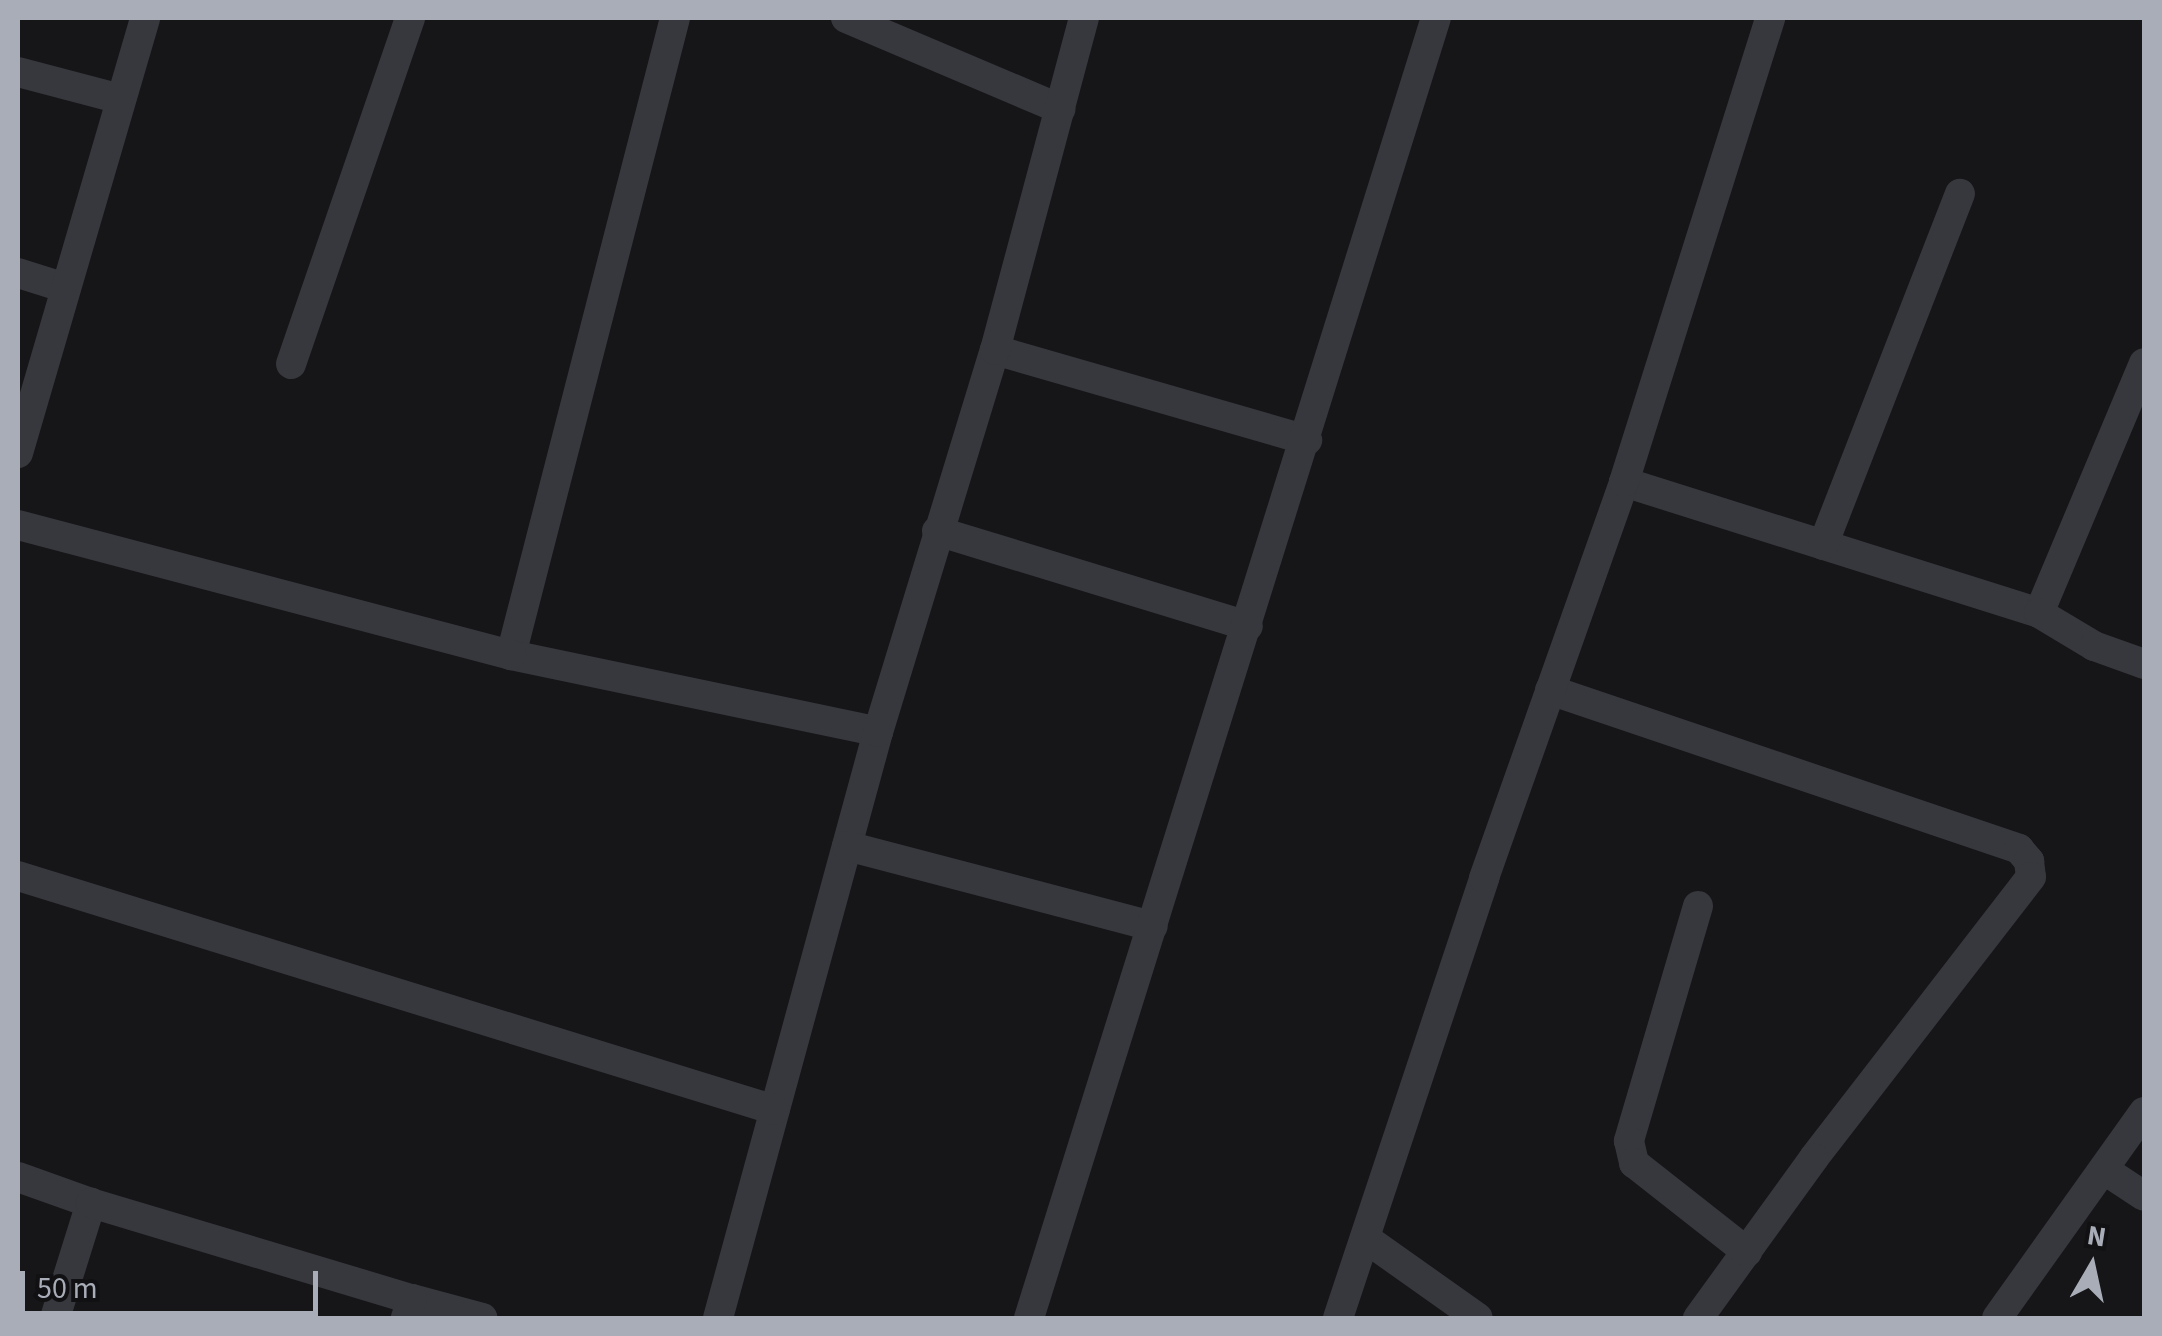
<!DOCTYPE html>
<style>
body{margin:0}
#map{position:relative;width:2162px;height:1336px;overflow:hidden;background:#161618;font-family:"Source Sans 3",sans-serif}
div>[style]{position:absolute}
.street>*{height:30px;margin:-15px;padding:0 15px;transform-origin:15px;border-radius:15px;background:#37383d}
span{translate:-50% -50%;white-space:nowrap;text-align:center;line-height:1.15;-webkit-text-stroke:9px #111113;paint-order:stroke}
.frame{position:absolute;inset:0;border:20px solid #a8adb8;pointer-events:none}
.north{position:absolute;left:2042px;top:1216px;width:100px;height:100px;-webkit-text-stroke:8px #111113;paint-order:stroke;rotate:9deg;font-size:28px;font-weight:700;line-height:40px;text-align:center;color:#a8adb8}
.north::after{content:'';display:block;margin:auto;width:35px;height:45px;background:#a8adb8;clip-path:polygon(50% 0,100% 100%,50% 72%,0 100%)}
.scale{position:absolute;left:20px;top:1271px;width:298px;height:45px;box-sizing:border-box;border:5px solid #a8adb8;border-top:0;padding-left:12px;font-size:30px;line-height:35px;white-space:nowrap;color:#a8adb8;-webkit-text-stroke:8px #111113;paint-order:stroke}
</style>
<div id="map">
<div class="street">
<i style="left:675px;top:18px;width:658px;rotate:104.44deg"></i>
<i style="left:511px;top:655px;width:375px;rotate:11.8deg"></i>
<i style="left:878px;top:732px;width:607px;rotate:105.27deg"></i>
<i style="left:846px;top:18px;width:233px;rotate:23deg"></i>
<i style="left:18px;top:72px;width:106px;rotate:14.7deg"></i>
<i style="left:18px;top:273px;width:50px;rotate:17.4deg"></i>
<i style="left:995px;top:350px;width:325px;rotate:16.1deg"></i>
<i style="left:291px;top:364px;width:366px;rotate:-71deg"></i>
<i style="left:18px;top:453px;width:453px;rotate:-73.7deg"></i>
<i style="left:1624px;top:482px;width:435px;rotate:17.5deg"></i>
<i style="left:2039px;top:613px;width:271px;rotate:-67.2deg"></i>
<i style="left:18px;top:525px;width:510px;rotate:14.77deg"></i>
<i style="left:937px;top:531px;width:325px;rotate:17deg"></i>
<i style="left:1823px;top:545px;width:377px;rotate:-68.7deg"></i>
<i style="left:2039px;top:613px;width:64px;rotate:31deg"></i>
<i style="left:2094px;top:646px;width:53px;rotate:19.8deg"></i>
<i style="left:1550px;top:690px;width:495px;rotate:18.7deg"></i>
<i style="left:2019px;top:849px;width:16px;rotate:50deg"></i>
<i style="left:2029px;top:861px;width:16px;rotate:83deg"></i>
<i style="left:2031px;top:877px;width:355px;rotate:127.7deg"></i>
<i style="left:1814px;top:1158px;width:198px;rotate:125.9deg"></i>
<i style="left:878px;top:732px;width:400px;rotate:-73deg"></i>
<i style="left:995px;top:350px;width:344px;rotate:-75deg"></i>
<i style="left:847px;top:846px;width:316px;rotate:14.7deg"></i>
<i style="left:18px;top:876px;width:792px;rotate:17.18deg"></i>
<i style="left:1698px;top:906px;width:245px;rotate:106.4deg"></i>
<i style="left:1629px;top:1141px;width:23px;rotate:77deg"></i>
<i style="left:1634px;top:1163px;width:144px;rotate:38.2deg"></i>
<i style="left:2106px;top:1171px;width:45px;rotate:33.3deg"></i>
<i style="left:18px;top:1177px;width:77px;rotate:19.6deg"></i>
<i style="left:1365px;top:1238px;width:138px;rotate:35.3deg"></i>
<i style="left:412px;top:1299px;width:73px;rotate:15deg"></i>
<i style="left:55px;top:1318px;width:121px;rotate:-72.6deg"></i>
<i style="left:91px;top:1203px;width:335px;rotate:16.7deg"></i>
<i style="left:412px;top:1299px;width:20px;rotate:108deg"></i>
<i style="left:1029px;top:1318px;width:1362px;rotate:-72.62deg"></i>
<i style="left:1338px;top:1318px;width:464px;rotate:-71.6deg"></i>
<i style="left:1484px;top:878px;width:420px;rotate:-70.5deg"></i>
<i style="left:1624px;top:482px;width:486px;rotate:-72.5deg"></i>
<i style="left:1997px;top:1318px;width:253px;rotate:-54.5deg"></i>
</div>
<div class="frame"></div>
<div class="north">N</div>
<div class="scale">50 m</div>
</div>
